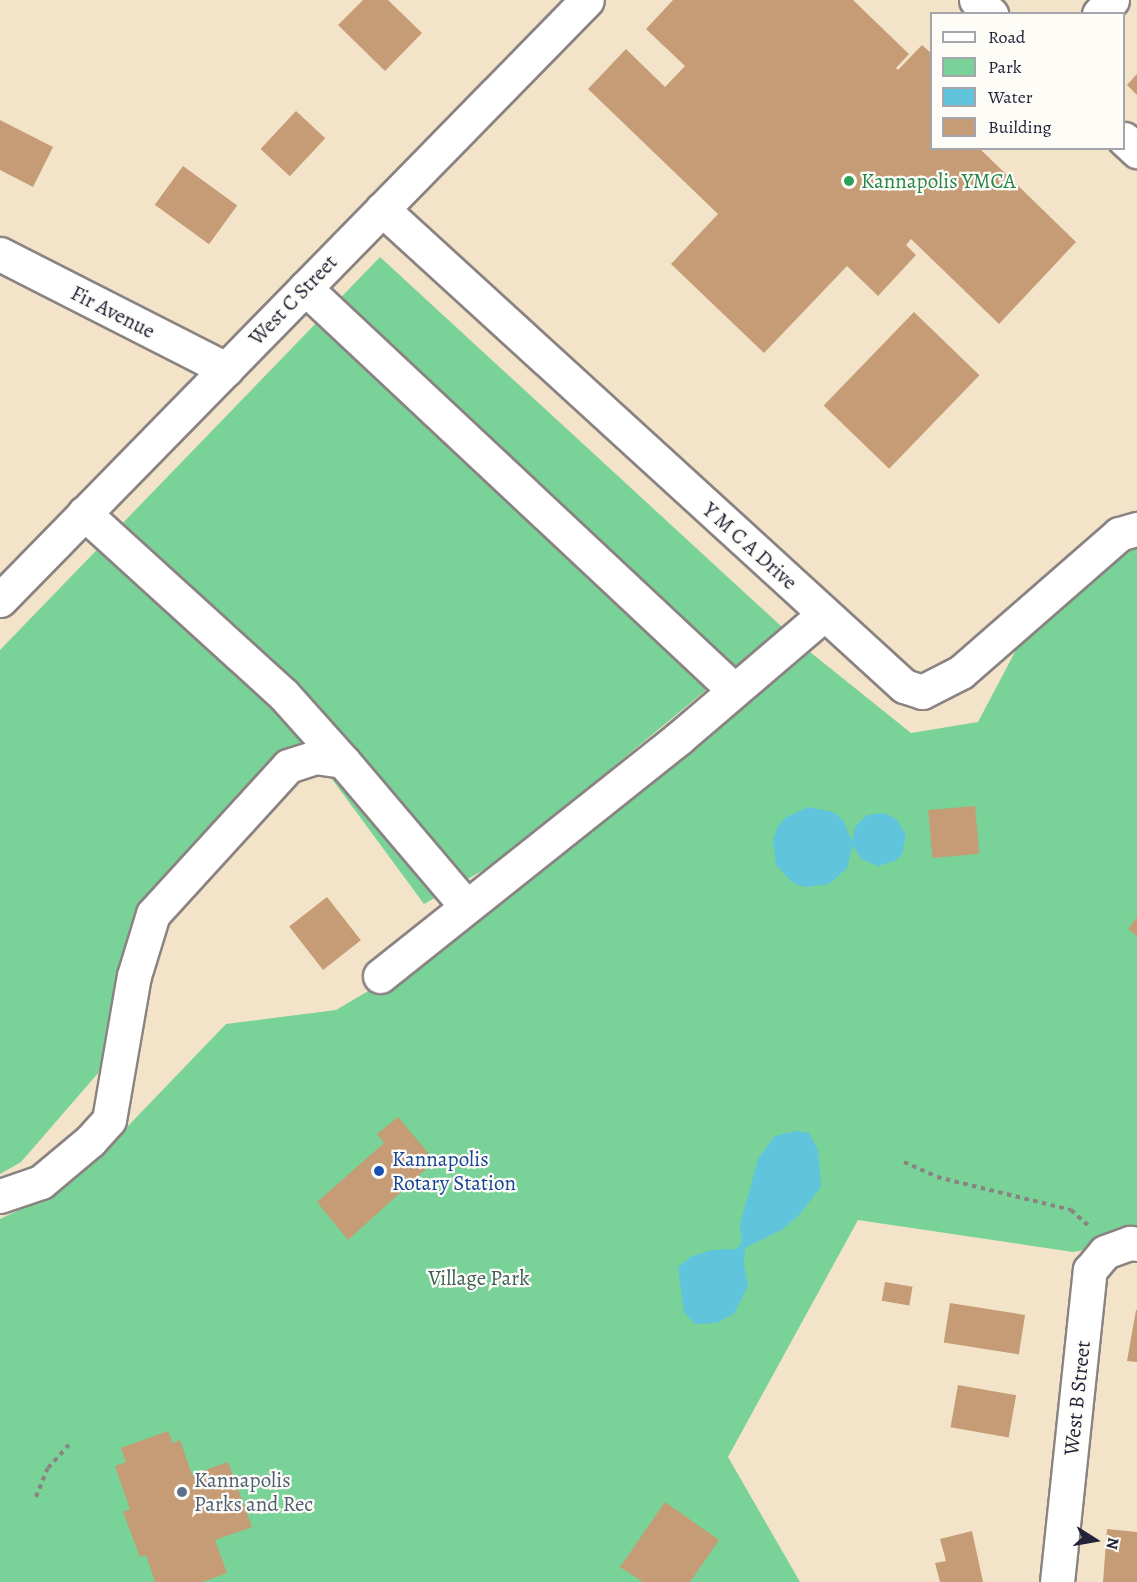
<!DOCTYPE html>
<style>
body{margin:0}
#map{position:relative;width:1137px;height:1582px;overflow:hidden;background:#f3e4c9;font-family:Alegreya,serif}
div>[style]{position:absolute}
.green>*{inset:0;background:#79d298}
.water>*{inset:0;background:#5fc4dc}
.building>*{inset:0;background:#c59c75;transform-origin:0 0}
.path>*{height:4px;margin-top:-2px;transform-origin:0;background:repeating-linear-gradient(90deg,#8a8382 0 4.5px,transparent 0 9px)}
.roads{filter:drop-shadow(2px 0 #8a8382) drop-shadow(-2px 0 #8a8382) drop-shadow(0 2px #8a8382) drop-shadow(0 -2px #8a8382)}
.minor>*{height:33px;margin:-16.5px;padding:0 16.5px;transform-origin:16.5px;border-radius:16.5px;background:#fff}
.major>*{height:33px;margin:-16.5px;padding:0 16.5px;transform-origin:16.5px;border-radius:16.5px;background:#fff}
.dots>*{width:16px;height:16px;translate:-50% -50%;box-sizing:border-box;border:3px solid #fdfcf7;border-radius:50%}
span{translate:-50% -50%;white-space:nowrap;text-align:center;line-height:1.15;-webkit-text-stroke:4.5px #fdfcf7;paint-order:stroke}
.leisure-label{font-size:21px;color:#27864d}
.left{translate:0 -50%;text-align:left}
.street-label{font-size:21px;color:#22223b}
.transit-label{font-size:21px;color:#164399}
.park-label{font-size:21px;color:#40605c}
.service-label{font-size:21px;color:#4e5e75}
.legend{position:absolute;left:930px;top:12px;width:195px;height:138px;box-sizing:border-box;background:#fdfcf7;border:2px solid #a5a5ac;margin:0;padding:8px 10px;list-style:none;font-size:18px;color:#22223b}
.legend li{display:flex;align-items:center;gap:12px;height:30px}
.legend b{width:30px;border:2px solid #a5a5ac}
.north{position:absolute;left:1065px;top:1510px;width:60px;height:60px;-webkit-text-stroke:4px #fdfcf7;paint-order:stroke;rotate:101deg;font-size:16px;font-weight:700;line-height:24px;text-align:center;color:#22223b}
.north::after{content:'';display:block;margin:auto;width:21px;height:27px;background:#22223b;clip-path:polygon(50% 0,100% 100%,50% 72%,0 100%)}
</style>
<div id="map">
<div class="green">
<i style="clip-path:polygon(380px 257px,782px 627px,501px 860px,424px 904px,304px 741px,132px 924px,106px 1064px,21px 1162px,0 1174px,0 650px)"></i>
<i style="clip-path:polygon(1137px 546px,1137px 1240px,1073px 1252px,858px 1220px,728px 1457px,800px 1582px,0 1582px,0 1219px,44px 1198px,128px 1126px,226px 1024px,336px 1010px,448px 944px,810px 652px,911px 733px,978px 722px,1024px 635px,1126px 548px)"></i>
</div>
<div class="water">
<i style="clip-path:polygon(808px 807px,833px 812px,843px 820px,852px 841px,855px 827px,867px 815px,883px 813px,891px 816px,898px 821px,906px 836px,902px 854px,895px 861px,878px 866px,861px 859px,853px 845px,847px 868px,829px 884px,805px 887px,793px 883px,776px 865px,773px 840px,777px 828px,785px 818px)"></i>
<i style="clip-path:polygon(796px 1131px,809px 1133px,818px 1150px,821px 1187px,798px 1216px,783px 1229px,745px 1248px,744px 1265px,748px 1286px,734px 1314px,716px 1323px,695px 1324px,684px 1312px,678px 1267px,692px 1256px,712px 1250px,737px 1249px,742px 1241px,740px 1225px,758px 1159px,775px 1136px)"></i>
</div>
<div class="building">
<i style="clip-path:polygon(363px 0,388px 0,422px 33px,385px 71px,338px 25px)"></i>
<i style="clip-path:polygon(673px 0,853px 0,909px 54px,896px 68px,898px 70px,922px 45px,932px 54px,932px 148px,979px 148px,1076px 242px,999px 324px,911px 239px,906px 245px,916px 255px,878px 296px,847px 266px,764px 353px,671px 264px,718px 214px,588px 89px,626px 49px,665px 87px,685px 66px,646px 29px)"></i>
<i style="clip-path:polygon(1137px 74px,1137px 95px,1127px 85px)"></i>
<i style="left:296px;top:111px;width:40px;height:52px;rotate:43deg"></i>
<i style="clip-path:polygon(0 120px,53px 147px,33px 187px,0 170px)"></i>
<i style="left:183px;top:166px;width:67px;height:48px;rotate:36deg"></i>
<i style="left:914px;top:312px;width:91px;height:130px;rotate:44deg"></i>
<i style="left:975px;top:806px;width:48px;height:47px;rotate:85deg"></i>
<i style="left:327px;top:897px;width:55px;height:48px;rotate:52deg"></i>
<i style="clip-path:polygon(1137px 917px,1137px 936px,1128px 929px)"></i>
<i style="clip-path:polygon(398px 1117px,435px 1161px,348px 1240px,317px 1202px,384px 1143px,377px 1134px)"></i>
<i style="left:885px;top:1282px;width:28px;height:19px;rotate:10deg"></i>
<i style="left:950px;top:1303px;width:76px;height:40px;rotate:9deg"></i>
<i style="clip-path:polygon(1136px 1310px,1137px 1310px,1137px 1362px,1127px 1361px)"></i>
<i style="left:958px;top:1385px;width:59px;height:43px;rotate:10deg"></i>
<i style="clip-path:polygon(168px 1431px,173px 1443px,180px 1440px,192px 1475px,228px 1462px,252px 1527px,215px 1540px,227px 1573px,203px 1582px,155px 1582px,146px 1555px,140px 1557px,123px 1512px,130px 1509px,115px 1466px,126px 1462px,121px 1448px)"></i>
<i style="clip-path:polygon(665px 1502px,719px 1540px,690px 1582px,643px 1582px,620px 1567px)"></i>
<i style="clip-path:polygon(1107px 1529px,1137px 1532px,1137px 1582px,1103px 1582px)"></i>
<i style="clip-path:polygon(972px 1531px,983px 1582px,940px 1582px,935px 1563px,946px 1561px,940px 1539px)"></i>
</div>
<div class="path">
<i style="left:904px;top:1162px;width:36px;rotate:24deg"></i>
<i style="left:937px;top:1177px;width:138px;rotate:13.8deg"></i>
<i style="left:1071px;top:1210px;width:24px;rotate:42deg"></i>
<i style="left:36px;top:1497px;width:31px;rotate:-68deg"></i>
<i style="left:48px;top:1468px;width:31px;rotate:-48deg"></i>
</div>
<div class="roads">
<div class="minor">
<i style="left:976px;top:0;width:21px;rotate:43deg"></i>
<i style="left:1099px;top:14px;width:19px;rotate:-47deg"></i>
<i style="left:1124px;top:139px;width:18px;rotate:43deg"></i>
<i style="left:382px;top:209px;width:707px;rotate:42.42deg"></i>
<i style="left:904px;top:686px;width:19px;rotate:18deg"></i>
<i style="left:922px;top:692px;width:44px;rotate:-27.1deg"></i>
<i style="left:961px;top:672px;width:210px;rotate:-41.1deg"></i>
<i style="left:1119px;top:534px;width:19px;rotate:-16deg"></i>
<i style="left:0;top:254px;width:254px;rotate:27deg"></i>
<i style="left:305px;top:288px;width:588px;rotate:43.14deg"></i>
<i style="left:84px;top:513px;width:270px;rotate:42.3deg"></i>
<i style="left:284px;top:695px;width:89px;rotate:48.2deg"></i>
<i style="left:380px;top:976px;width:382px;rotate:-38.5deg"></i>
<i style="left:679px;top:738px;width:191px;rotate:-40.5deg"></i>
<i style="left:0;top:1196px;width:43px;rotate:-18.9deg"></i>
<i style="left:41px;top:1182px;width:64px;rotate:-39.9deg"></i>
<i style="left:90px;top:1141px;width:28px;rotate:-48deg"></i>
<i style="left:109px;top:1120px;width:146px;rotate:-80.2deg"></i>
<i style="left:134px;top:976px;width:65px;rotate:-73deg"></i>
<i style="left:153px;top:914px;width:200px;rotate:-47.6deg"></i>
<i style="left:288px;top:766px;width:28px;rotate:-18deg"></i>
<i style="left:315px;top:757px;width:28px;rotate:8deg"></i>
<i style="left:343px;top:761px;width:190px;rotate:49.7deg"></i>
<i style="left:1057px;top:1582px;width:314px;rotate:-84deg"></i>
<i style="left:1090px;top:1270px;width:23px;rotate:-50deg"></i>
<i style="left:1105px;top:1252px;width:27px;rotate:-20deg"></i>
<i style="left:1130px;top:1243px;width:7px;rotate:8deg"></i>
</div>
<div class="major">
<i style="left:0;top:600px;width:839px;rotate:-45.63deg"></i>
</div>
</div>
<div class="dots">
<i style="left:849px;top:181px;background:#2e9e5b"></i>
<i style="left:379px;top:1171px;background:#1a4fb4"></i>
<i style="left:182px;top:1492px;background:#5c6f8a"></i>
</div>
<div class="leisure-label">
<span class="left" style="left:861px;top:181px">Kannapolis YMCA</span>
</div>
<div class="street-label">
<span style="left:293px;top:300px;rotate:-46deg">West C Street</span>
<span style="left:113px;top:312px;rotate:27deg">Fir Avenue</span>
<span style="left:750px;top:546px;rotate:42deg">Y M C A Drive</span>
<span style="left:1077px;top:1398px;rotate:-84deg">West B Street</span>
</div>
<div class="transit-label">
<span class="left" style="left:392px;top:1171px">Kannapolis<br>Rotary Station</span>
</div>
<div class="park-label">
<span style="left:479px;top:1278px">Village Park</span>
</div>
<div class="service-label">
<span class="left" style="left:194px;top:1492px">Kannapolis<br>Parks and Rec</span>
</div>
<ul class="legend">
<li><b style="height:8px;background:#fff"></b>Road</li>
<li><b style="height:16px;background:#79d298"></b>Park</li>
<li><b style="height:16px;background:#5fc4dc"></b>Water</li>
<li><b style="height:16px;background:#c59c75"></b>Building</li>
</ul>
<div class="north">N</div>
</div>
